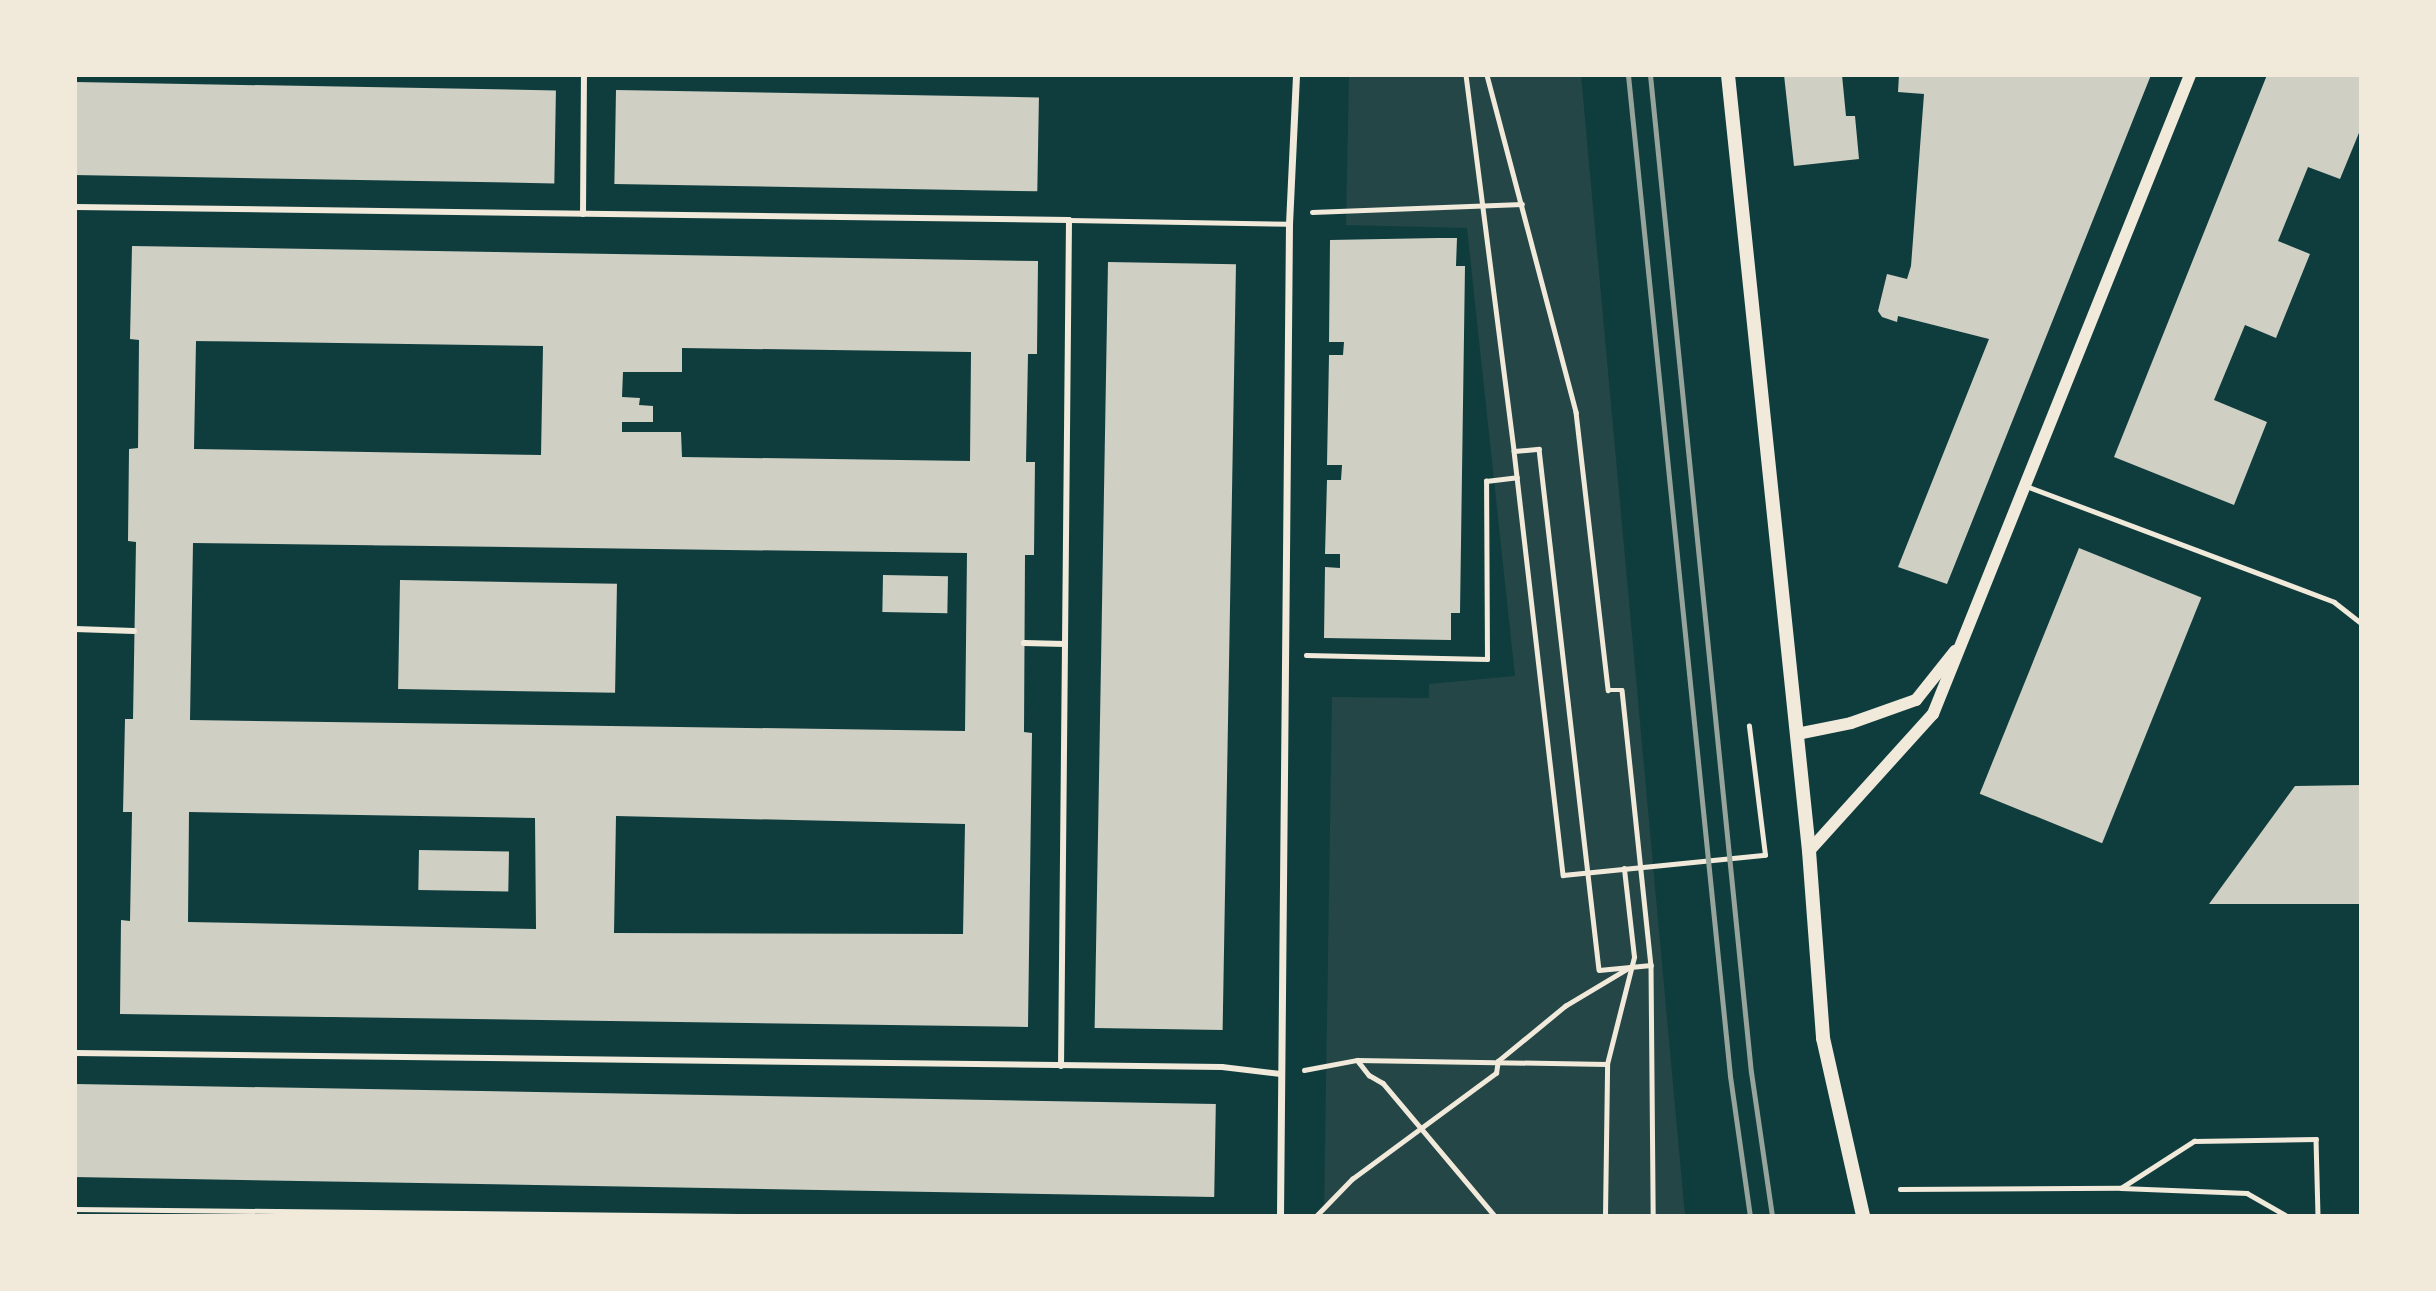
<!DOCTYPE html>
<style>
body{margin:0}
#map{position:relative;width:2436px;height:1291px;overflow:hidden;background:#0f3d3e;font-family:"Source Sans 3",sans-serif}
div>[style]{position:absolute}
.green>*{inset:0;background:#244646}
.building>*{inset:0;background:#cfcfc3;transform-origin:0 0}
.path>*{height:4.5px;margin:-2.25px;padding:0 2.25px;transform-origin:2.25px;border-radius:2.25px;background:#f1e9da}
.service>*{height:5px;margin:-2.5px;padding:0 2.5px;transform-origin:2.5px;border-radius:2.5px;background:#f1e9da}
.pedestrian>*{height:6px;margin:-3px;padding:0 3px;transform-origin:3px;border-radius:3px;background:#f1e9da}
.minor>*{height:7px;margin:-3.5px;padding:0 3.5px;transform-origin:3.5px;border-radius:3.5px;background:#f1e9da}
.tertiary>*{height:12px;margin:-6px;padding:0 6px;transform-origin:6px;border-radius:6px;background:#f1e9da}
.secondary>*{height:14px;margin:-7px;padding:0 7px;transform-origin:7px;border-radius:7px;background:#f1e9da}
.rail>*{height:5px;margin:-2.5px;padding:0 2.5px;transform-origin:2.5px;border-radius:2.5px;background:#97a49c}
span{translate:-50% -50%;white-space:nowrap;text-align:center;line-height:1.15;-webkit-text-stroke:6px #f1e9da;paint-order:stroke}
.frame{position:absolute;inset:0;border:77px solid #f1e9da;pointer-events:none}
</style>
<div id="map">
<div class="green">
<i style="clip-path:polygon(1349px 75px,1581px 75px,1685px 1216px,1324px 1216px,1332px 697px,1429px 698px,1429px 684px,1515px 676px,1467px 228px,1346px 225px)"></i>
</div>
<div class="building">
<i style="clip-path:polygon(1784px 75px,1842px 75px,1846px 116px,1855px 116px,1859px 159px,1794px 166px)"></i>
<i style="clip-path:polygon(1899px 75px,2151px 75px,1947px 584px,1898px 567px,1989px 339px,1898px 316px,1897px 322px,1882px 317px,1878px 311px,1887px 274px,1907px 279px,1911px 266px,1924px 94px,1898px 92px)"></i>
<i style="clip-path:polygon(2267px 75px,2361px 75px,2361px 128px,2340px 179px,2308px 167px,2278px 241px,2310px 254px,2276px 338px,2245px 325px,2214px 400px,2267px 422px,2234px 505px,2114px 457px)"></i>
<i style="left:75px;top:82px;width:481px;height:93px;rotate:1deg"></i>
<i style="left:616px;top:90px;width:423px;height:94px;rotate:1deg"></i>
<i style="clip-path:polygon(1438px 238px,1457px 238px,1456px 266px,1465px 266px,1460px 613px,1451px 613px,1451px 640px,1324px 638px,1325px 567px,1340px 568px,1340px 554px,1325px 554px,1327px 480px,1341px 480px,1342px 465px,1327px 465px,1329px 355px,1343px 355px,1344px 342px,1329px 342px,1330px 240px)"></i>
<i style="clip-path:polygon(evenodd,132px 246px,1038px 261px,1037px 354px,1028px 354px,1026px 462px,1035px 462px,1034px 555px,1025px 555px,1024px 732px,1032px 733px,1028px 1027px,120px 1014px,121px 920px,130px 921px,132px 812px,123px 812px,125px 719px,133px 719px,136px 542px,128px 541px,129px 449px,138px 448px,139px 340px,130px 339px,132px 246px,196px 341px,543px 346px,541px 455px,194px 449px,196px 341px,132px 246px,682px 348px,971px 352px,970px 461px,682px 457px,681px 432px,622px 432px,622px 422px,653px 422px,653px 406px,639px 405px,640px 398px,622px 397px,623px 372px,682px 372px,682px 348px,132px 246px,193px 543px,967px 553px,965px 731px,190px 720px,193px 543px,132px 246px,189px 812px,535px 818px,536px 929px,188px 922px,189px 812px,132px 246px,616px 816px,965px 824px,963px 934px,614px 933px,616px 816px)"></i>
<i style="left:1108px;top:262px;width:128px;height:766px;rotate:1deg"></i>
<i style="left:2079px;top:548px;width:132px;height:265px;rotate:22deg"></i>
<i style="left:883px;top:575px;width:65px;height:37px;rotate:1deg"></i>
<i style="left:400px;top:580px;width:217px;height:109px;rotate:1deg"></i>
<i style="clip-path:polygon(2361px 785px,2361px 904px,2209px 904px,2295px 786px)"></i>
<i style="left:419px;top:850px;width:90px;height:40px;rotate:1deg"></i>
<i style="left:75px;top:1084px;width:1141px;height:93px;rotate:1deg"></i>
</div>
<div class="path">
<i style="left:1466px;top:75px;width:379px;rotate:82.7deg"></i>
<i style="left:1514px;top:451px;width:427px;rotate:83.4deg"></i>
<i style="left:1563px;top:875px;width:203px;rotate:-5.7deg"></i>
<i style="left:1765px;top:855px;width:130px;rotate:-97.1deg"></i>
<i style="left:1487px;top:75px;width:349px;rotate:75.2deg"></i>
<i style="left:1576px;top:412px;width:280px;rotate:83.4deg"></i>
<i style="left:1608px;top:690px;width:14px"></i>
<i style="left:1622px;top:690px;width:277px;rotate:84deg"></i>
<i style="left:1651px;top:965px;width:251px;rotate:89.5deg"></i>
<i style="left:1312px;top:212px;width:210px;rotate:-2.2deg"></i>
<i style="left:1514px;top:451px;width:25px;rotate:-5deg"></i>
<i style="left:1539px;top:449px;width:524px;rotate:83.43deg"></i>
<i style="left:1599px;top:970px;width:52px;rotate:-5.5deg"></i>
<i style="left:1306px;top:655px;width:181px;rotate:1.3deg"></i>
<i style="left:1487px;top:659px;width:178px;rotate:-90.3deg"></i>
<i style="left:1486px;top:481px;width:31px;rotate:-7deg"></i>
<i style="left:1358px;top:1061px;width:18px;rotate:52deg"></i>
<i style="left:1369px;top:1075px;width:16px;rotate:30deg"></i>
<i style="left:1383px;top:1083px;width:174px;rotate:49.9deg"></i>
<i style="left:1304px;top:1070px;width:54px;rotate:-10.7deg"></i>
<i style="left:1357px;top:1060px;width:250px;rotate:0.9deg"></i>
<i style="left:2121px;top:1188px;width:87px;rotate:-32.8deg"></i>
<i style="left:2194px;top:1141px;width:122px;rotate:-0.9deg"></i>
<i style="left:2316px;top:1139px;width:77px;rotate:88.5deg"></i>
<i style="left:1900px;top:1189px;width:221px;rotate:-0.3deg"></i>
<i style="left:2121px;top:1188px;width:126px;rotate:2.3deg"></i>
<i style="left:2247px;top:1193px;width:46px;rotate:29.9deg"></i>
<i style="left:75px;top:1209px;width:663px;rotate:0.6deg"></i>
<i style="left:1316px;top:1216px;width:52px;rotate:-45.8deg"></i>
<i style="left:1352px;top:1179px;width:179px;rotate:-36.4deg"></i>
<i style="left:1496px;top:1073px;width:12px;rotate:-81deg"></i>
<i style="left:1498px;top:1061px;width:87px;rotate:-39.4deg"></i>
<i style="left:1565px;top:1006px;width:76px;rotate:-31deg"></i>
<i style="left:1605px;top:1216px;width:152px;rotate:-89.2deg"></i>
<i style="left:1607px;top:1064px;width:110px;rotate:-75.8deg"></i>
<i style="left:1634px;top:957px;width:89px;rotate:-96.5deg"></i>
</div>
<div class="service">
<i style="left:1069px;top:220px;width:220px;rotate:1deg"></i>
<i style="left:2026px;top:486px;width:329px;rotate:20.6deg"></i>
<i style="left:2334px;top:602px;width:34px;rotate:38deg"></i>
</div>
<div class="pedestrian">
<i style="left:75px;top:207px;width:994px;rotate:0.75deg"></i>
<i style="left:1069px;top:220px;width:846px;rotate:90.54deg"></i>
<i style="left:583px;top:214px;width:139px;rotate:-89.6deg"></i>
<i style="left:75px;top:629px;width:59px;rotate:1.9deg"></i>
<i style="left:1024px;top:643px;width:41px;rotate:1.4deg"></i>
<i style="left:75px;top:1053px;width:1147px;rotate:0.7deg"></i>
<i style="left:1222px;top:1067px;width:59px;rotate:6.8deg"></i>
</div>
<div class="minor">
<i style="left:1280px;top:1216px;width:992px;rotate:-89.48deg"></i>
<i style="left:1289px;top:224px;width:149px;rotate:-87.3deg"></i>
</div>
<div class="tertiary">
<i style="left:1797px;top:734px;width:55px;rotate:-11.5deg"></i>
<i style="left:1851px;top:723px;width:69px;rotate:-19.5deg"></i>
<i style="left:1916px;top:700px;width:63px;rotate:-51.5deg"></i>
<i style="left:1809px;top:851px;width:185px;rotate:-47.9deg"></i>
<i style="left:1933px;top:714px;width:689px;rotate:-68.09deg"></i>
</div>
<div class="secondary">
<i style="left:1728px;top:75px;width:780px;rotate:84.04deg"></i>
<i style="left:1809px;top:851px;width:188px;rotate:85.7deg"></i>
<i style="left:1823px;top:1038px;width:182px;rotate:77.3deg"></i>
</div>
<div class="rail">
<i style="left:1628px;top:75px;width:1006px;rotate:84.18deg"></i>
<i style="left:1730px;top:1076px;width:141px;rotate:81.9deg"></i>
<i style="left:1650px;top:75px;width:1002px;rotate:84.22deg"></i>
<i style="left:1751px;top:1072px;width:146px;rotate:81.7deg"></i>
</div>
<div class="frame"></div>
</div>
